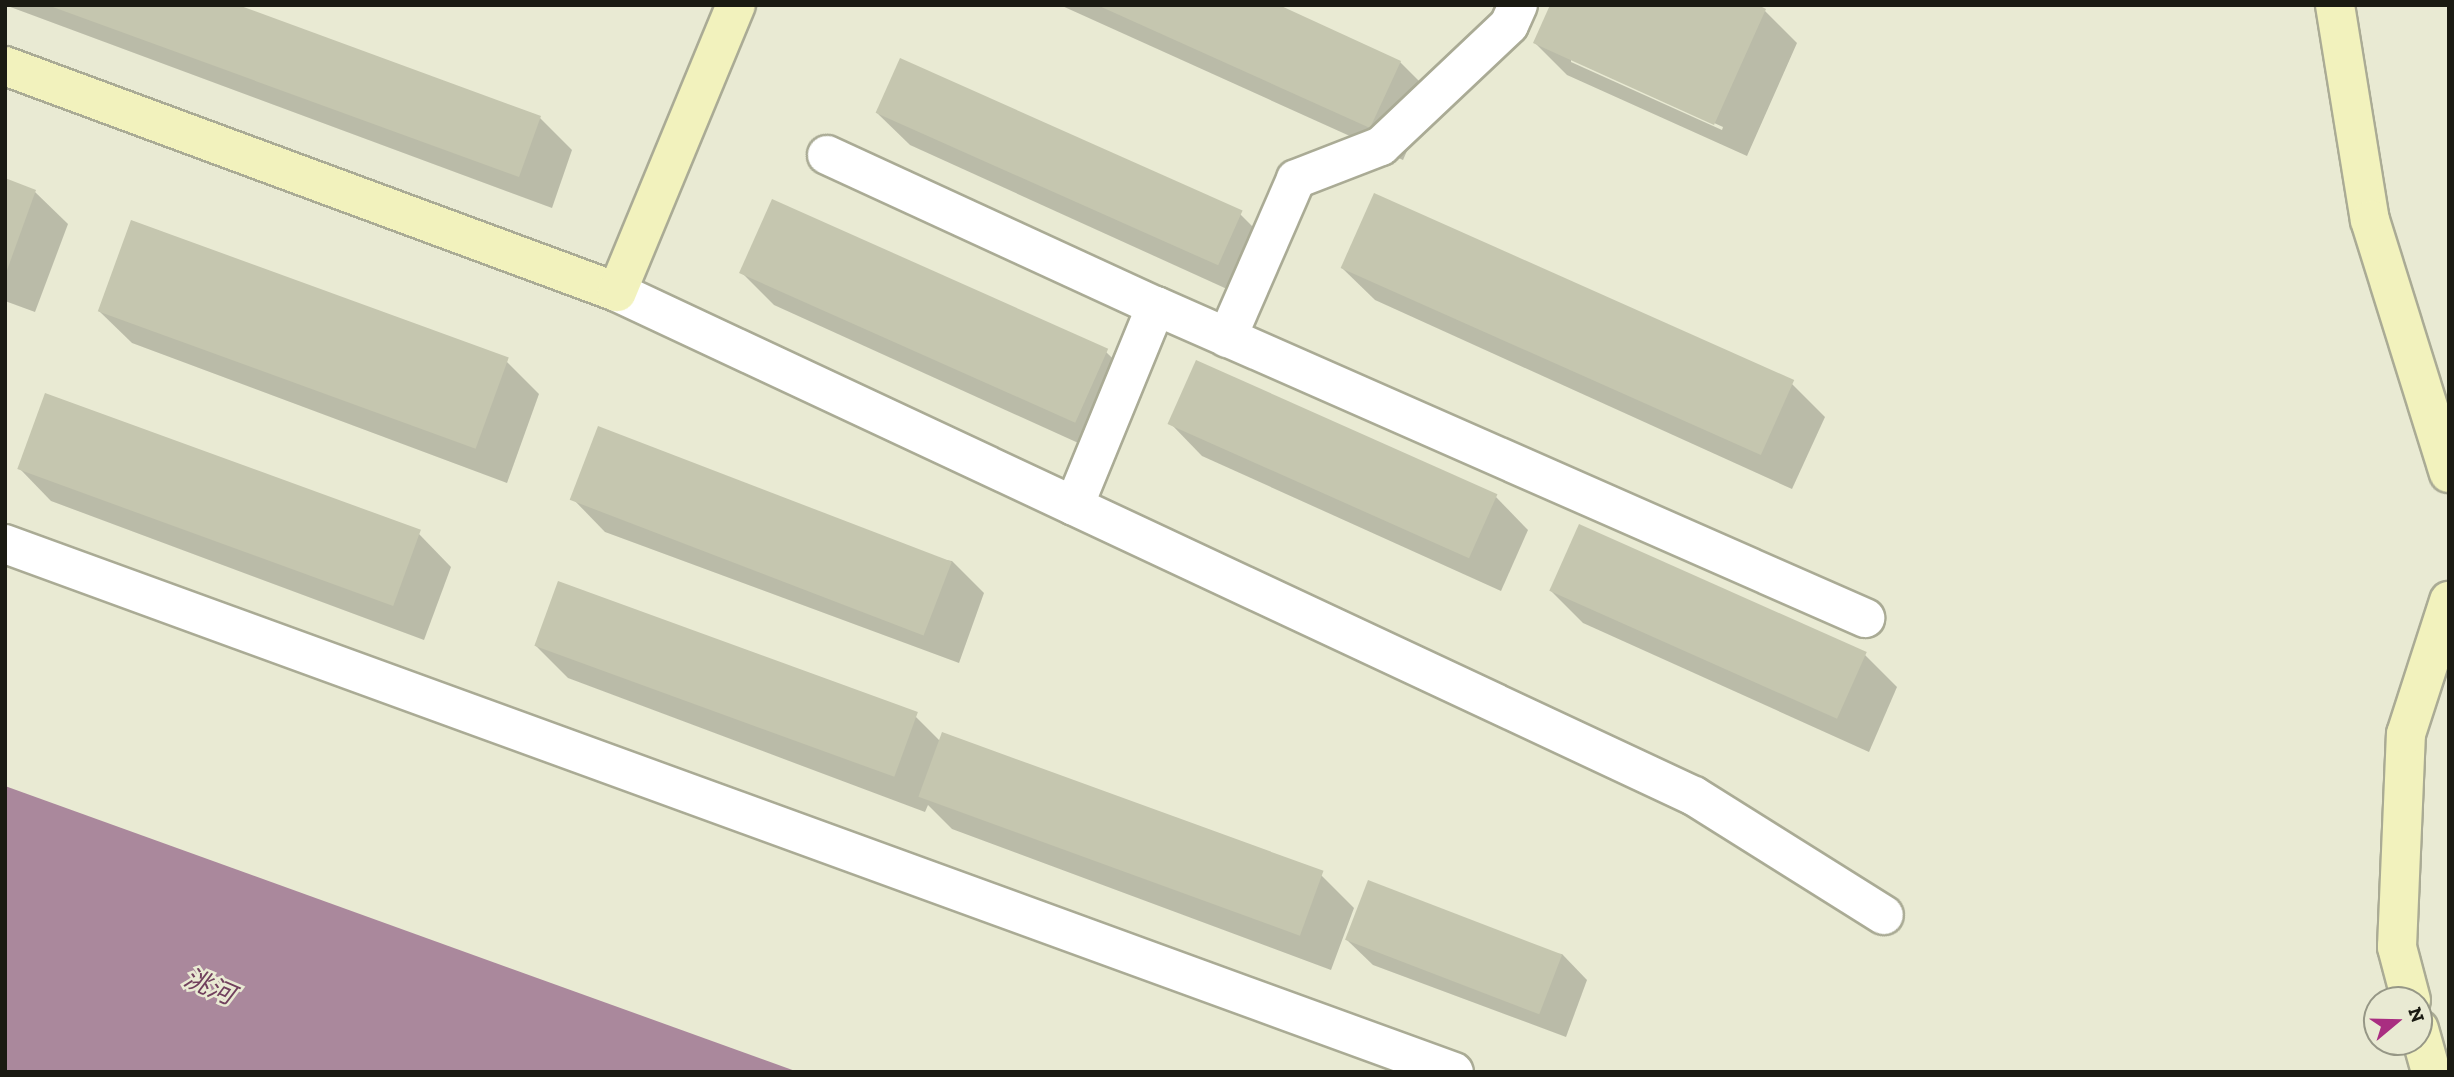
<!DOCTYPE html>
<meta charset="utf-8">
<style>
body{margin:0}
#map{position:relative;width:2454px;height:1077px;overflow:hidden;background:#e9ead3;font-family:"Zilla Slab","Noto Sans SC",serif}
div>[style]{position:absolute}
.water>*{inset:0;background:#aa889c}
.shadow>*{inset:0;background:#0003}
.building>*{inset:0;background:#c5c6af;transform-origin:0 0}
.roads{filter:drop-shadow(2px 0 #aaab95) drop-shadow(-2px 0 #aaab95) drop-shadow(0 2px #aaab95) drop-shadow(0 -2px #aaab95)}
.street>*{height:38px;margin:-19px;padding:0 19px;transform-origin:19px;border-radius:19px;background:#fff}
.secondary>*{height:38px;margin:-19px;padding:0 19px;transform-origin:19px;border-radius:19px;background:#f2f2bd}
span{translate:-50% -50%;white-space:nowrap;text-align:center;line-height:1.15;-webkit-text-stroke:5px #e9ead3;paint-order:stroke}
.water-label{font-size:26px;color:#71405d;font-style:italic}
.frame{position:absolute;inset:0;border:7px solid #1a1a12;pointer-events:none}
.north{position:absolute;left:2363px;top:986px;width:70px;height:70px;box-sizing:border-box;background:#e9ead3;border:2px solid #969786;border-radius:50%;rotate:71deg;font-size:19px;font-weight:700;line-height:28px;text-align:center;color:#1a1a12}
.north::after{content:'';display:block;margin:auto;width:24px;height:32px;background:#a92e81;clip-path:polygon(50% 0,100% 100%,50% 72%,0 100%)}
</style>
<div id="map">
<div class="water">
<i style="clip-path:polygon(5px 786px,798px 1072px,5px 1072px)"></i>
</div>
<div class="shadow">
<i style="clip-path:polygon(5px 5px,233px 5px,540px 118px,572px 150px,552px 208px)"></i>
<i style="clip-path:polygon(1060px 5px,1274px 5px,1400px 62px,1432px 94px,1403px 160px)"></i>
<i style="clip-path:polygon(evenodd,1765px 11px,1797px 43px,1747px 156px,1567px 75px,1535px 43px,1765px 11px,1571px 58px,1723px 127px,1722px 130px,1571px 62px,1571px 58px)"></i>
<i style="clip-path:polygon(877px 113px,1240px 214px,1273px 247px,1249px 299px,910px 145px)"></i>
<i style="clip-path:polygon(5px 180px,35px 192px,68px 224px,35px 312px,5px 301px)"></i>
<i style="clip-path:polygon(1342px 268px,1792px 384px,1825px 417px,1792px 489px,1375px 300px)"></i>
<i style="clip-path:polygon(741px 272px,1106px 352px,1139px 384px,1107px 456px,774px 305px)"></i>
<i style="clip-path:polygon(99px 311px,507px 362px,539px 394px,507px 483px,132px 343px)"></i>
<i style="clip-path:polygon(1170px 423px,1496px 497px,1528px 530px,1501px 591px,1202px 456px)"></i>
<i style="clip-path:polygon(19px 468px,419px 534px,451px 567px,424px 640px,51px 501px)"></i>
<i style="clip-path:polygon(573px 499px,952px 561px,984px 593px,959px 663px,605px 532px)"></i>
<i style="clip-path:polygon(559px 584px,916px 717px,940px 741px,1321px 875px,1354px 908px,1331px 970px,952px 829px,928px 805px,925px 812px,568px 678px,536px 646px)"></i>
<i style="clip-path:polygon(1551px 591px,1865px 655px,1897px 687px,1869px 752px,1583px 623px)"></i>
<i style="clip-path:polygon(1347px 940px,1562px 954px,1587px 980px,1566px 1037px,1373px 965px)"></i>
</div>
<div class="building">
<i style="clip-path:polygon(238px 5px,541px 116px,519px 177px,50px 6px)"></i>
<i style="clip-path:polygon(1097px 5px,1279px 5px,1401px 61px,1370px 128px)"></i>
<i style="clip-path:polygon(1550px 5px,1758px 5px,1766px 9px,1714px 125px,1533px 43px)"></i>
<i style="left:900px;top:58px;width:375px;height:60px;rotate:24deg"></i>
<i style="clip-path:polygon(5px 178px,36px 190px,6px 273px,5px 273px)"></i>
<i style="left:1374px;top:193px;width:460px;height:82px;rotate:24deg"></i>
<i style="left:772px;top:199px;width:368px;height:81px;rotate:24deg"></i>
<i style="left:131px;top:220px;width:402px;height:97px;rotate:20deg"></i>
<i style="left:1196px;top:360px;width:330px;height:70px;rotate:24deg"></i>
<i style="left:45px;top:393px;width:400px;height:81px;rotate:20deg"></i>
<i style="left:598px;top:426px;width:379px;height:79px;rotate:21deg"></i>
<i style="left:1579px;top:524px;width:315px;height:73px;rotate:24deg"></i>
<i style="left:558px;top:581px;width:383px;height:69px;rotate:20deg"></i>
<i style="left:942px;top:732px;width:406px;height:69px;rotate:20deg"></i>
<i style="left:1368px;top:880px;width:208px;height:64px;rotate:21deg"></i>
</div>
<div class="roads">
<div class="street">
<i style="left:827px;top:155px;width:362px;rotate:24.7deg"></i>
<i style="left:1156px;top:306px;width:775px;rotate:23.75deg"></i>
<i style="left:617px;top:292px;width:1189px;rotate:25.08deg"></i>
<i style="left:1694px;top:796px;width:224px;rotate:32.1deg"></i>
<i style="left:1227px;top:338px;width:173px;rotate:-66.5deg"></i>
<i style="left:1296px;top:179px;width:91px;rotate:-21.2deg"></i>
<i style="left:1381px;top:146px;width:176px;rotate:-43.4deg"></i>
<i style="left:1509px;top:25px;width:22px;rotate:-66deg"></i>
<i style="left:1074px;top:506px;width:216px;rotate:-67.7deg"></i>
<i style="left:5px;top:544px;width:1542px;rotate:20.02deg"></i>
</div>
<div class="secondary">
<i style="left:2335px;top:5px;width:218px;rotate:80.8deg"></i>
<i style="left:2370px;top:220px;width:265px;rotate:72.7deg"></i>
<i style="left:5px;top:66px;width:652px;rotate:20.27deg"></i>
<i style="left:617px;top:292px;width:311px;rotate:-67.5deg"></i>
<i style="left:2411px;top:1000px;width:55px;rotate:-104.8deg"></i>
<i style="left:2397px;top:947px;width:213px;rotate:-87.6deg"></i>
<i style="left:2406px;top:734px;width:140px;rotate:-72.1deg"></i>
<i style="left:2419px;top:1029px;width:45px;rotate:74.4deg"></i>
</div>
</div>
<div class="water-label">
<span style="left:209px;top:987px;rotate:23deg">洮河</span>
</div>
<div class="frame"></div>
<div class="north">N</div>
</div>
